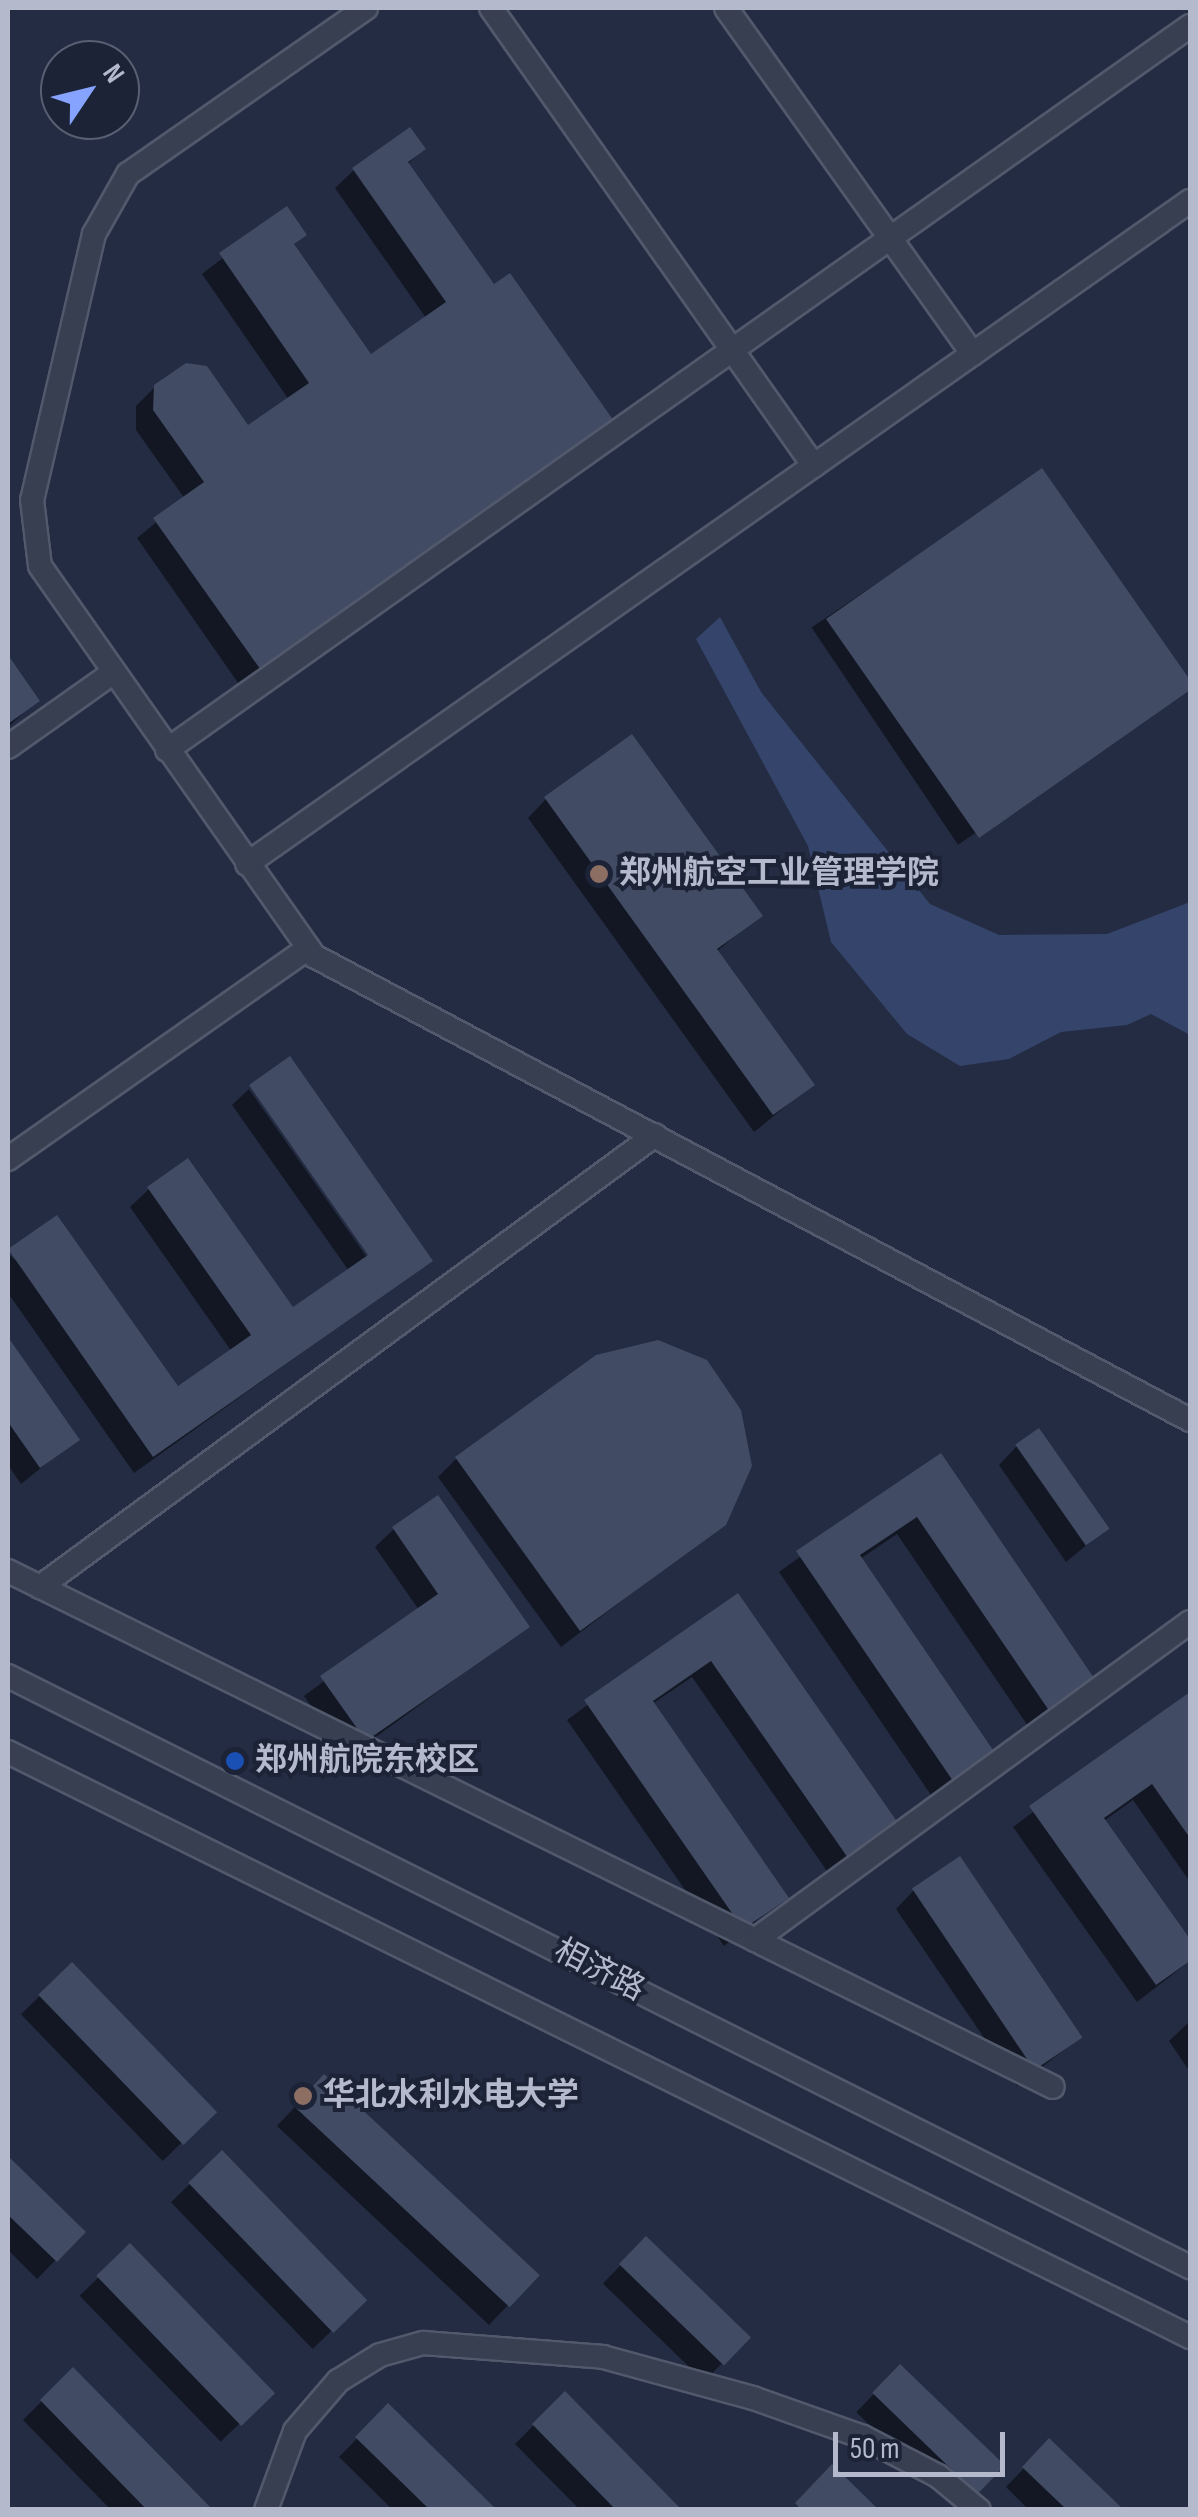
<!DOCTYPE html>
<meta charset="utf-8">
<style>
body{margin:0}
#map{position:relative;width:1198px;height:2517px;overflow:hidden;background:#232c42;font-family:"Sofia Sans Condensed","Noto Sans SC",sans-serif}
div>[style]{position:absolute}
.water>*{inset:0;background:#35446a}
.shadow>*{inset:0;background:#0007;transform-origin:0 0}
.building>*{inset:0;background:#414b64;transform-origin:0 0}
.roads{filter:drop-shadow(2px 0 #52596c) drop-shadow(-2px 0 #52596c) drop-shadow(0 2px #52596c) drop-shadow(0 -2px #52596c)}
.minor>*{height:22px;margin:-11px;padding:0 11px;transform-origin:11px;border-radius:11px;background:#373f51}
.dots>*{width:28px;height:28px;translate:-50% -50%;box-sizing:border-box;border:5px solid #1c2337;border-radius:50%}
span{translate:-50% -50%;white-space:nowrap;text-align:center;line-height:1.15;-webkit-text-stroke:8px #1c2337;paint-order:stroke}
.poi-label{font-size:32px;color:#b4bacc;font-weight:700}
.left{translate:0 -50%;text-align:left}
.street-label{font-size:32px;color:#b4bacc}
.frame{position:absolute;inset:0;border:10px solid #b4bacc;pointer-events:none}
.north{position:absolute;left:40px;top:40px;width:100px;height:100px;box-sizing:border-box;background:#1c2337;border:2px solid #595f73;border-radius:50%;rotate:55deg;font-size:28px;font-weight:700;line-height:40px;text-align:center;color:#b4bacc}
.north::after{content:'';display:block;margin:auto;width:35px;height:45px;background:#86a4ff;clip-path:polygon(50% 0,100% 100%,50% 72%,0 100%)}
.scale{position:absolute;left:833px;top:2432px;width:172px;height:45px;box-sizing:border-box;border:5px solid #b4bacc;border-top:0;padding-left:12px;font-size:30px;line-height:35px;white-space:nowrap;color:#b4bacc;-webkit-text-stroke:8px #1c2337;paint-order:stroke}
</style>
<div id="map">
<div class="water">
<i style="clip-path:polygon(720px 617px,761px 692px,930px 904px,999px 935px,1107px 934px,1190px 902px,1190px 1035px,1151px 1014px,1127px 1025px,1061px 1032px,1009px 1059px,960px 1066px,907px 1034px,831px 942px,808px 846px,696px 639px)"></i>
</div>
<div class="shadow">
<i style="clip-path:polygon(422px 149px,407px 165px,595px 442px,243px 690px,137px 538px,185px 499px,136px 430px,136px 406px,155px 387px,248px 429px,289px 400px,202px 274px,286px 209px,304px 235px,292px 246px,370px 358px,426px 318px,335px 188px,354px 170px)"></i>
<i style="left:1042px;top:472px;width:262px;height:278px;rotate:56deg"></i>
<i style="clip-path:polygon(8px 659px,37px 701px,8px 727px)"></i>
<i style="clip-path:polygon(546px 799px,759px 916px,716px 952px,812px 1085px,754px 1132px,528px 818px)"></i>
<i style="clip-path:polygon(249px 1089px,373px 1266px,430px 1261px,134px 1473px,8px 1293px,8px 1254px,177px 1390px,232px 1352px,130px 1207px,149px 1189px,292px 1311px,349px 1271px,232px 1105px)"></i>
<i style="clip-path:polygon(8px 1342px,77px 1439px,21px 1484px,8px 1465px)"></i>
<i style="clip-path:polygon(1017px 1446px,1106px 1529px,1066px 1562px,999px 1465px)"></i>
<i style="clip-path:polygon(940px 1456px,1093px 1680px,1030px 1729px,897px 1534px,860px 1559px,992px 1752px,933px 1798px,779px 1572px)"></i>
<i style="clip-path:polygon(456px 1459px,724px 1523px,561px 1647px,438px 1477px)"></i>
<i style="clip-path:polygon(394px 1529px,527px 1627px,347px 1758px,304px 1696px,419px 1610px,375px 1547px)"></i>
<i style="clip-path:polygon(737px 1596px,895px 1823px,829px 1874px,692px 1677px,652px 1704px,786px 1897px,724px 1946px,567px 1720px)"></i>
<i style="clip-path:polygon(1190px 1695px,1190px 1882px,1133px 1800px,1104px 1821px,1190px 1943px,1190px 1961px,1137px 2002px,1013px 1827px)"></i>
<i style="clip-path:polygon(914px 1890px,1081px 2037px,1017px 2086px,896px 1909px)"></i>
<i style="left:72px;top:1965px;width:204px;height:71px;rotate:46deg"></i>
<i style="clip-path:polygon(1190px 2021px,1190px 2072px,1169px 2041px)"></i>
<i style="clip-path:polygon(306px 2095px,536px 2276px,489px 2325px,277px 2126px)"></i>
<i style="left:222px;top:2153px;width:204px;height:71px;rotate:46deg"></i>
<i style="clip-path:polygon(8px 2160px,83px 2232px,37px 2279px,8px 2250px)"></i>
<i style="left:646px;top:2239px;width:141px;height:62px;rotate:44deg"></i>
<i style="left:130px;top:2247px;width:203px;height:70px;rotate:46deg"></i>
<i style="left:900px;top:2367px;width:141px;height:63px;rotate:44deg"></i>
<i style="clip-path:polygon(73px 2370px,210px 2510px,111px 2510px,23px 2420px)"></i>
<i style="clip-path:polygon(565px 2394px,679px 2510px,580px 2510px,515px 2444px)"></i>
<i style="clip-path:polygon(388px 2407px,493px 2510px,393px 2510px,339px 2457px)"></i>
<i style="clip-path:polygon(1049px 2442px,1120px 2510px,1029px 2510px,1006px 2487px)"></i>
</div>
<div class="building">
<i style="clip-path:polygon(410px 127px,426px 149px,408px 162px,494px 284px,510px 273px,616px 424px,263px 673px,153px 518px,204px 482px,153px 410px,154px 385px,186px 363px,207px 366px,248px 425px,309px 383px,219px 253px,287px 206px,307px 235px,294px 244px,371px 354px,446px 302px,352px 168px)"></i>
<i style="clip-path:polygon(1042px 468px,1190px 680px,1190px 690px,979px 838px,826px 619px)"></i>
<i style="clip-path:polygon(8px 655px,40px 701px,8px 724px)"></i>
<i style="clip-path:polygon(632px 734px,763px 916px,717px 949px,815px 1085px,773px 1115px,544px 797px)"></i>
<i style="clip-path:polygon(290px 1056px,433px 1261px,153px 1457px,8px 1249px,57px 1215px,178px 1386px,251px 1335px,147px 1187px,188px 1158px,293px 1307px,368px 1255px,249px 1085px)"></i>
<i style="clip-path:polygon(8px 1337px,80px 1440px,40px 1468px,8px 1422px)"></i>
<i style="clip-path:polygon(658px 1340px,707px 1360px,741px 1410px,752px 1466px,726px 1525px,580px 1631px,455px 1457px,596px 1355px)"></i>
<i style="left:1039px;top:1428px;width:123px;height:29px;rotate:55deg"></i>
<i style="clip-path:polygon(941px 1453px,1096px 1681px,1050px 1712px,917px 1517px,860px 1555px,995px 1753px,953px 1781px,796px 1551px)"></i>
<i style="clip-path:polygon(438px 1495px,530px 1627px,366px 1741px,320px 1676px,438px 1594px,392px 1527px)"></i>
<i style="clip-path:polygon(738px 1593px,898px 1823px,848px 1858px,711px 1661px,653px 1701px,789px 1898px,743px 1929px,584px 1700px)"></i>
<i style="clip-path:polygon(1190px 1692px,1190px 1838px,1152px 1784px,1104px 1818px,1190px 1939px,1190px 1961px,1156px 1985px,1029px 1806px)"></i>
<i style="left:960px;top:1856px;width:219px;height:58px;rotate:56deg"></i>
<i style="left:72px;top:1962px;width:209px;height:47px;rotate:46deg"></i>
<i style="left:324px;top:2074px;width:295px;height:44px;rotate:43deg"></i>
<i style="left:222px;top:2150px;width:209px;height:47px;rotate:46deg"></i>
<i style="clip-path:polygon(8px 2156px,86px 2232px,57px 2262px,8px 2215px)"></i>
<i style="left:646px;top:2236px;width:146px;height:39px;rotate:44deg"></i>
<i style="left:130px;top:2243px;width:209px;height:47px;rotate:46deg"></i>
<i style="left:900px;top:2364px;width:146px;height:40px;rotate:44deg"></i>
<i style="clip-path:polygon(73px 2367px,213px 2510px,147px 2510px,40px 2400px)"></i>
<i style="clip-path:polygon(565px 2391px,682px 2510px,616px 2510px,532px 2424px)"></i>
<i style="clip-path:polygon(388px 2403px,497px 2510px,430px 2510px,355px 2437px)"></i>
<i style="clip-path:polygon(1049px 2438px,1124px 2510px,1067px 2510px,1022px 2467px)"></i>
<i style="clip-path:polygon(832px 2464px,879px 2510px,802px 2510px,795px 2503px)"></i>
</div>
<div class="roads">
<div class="minor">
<i style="left:366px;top:8px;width:290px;rotate:145.1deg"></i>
<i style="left:128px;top:174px;width:69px;rotate:119.5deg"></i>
<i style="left:94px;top:234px;width:273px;rotate:103.1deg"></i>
<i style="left:32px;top:500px;width:66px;rotate:83.1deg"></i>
<i style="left:40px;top:566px;width:477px;rotate:54.9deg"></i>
<i style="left:314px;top:956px;width:991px;rotate:27.91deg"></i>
<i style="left:491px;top:8px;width:560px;rotate:54.81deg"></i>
<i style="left:726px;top:8px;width:425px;rotate:54.5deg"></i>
<i style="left:8px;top:747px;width:130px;rotate:-35.3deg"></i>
<i style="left:167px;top:750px;width:1253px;rotate:-35.29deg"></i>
<i style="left:247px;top:864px;width:1153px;rotate:-35.11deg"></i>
<i style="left:8px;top:1159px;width:367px;rotate:-35.1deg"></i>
<i style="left:8px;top:1571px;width:1165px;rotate:26.28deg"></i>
<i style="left:40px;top:1587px;width:763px;rotate:-36.31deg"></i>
<i style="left:8px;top:1676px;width:1322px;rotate:26.57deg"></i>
<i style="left:8px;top:1752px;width:1319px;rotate:26.33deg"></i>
<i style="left:755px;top:1940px;width:539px;rotate:-36.17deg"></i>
<i style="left:266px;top:2510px;width:84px;rotate:-69.8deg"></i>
<i style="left:295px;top:2431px;width:66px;rotate:-49.3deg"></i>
<i style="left:338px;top:2381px;width:49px;rotate:-31.8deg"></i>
<i style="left:380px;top:2355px;width:45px;rotate:-15.6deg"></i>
<i style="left:423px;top:2343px;width:181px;rotate:4.4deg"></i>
<i style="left:603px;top:2357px;width:156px;rotate:15.3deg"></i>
<i style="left:753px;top:2398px;width:117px;rotate:19.5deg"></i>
<i style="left:863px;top:2437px;width:85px;rotate:27.5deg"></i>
<i style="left:938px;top:2476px;width:53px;rotate:39.7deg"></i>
</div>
</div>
<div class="dots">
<i style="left:599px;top:874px;background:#8d6e63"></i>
<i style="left:235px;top:1761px;background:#1a4fb4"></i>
<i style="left:303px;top:2096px;background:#8d6e63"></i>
</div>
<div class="poi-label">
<span class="left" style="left:619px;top:874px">郑州航空工业管理学院</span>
<span class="left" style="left:255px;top:1761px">郑州航院东校区</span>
<span class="left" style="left:323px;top:2096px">华北水利水电大学</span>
</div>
<div class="street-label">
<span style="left:599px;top:1971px;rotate:27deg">相济路</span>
</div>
<div class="frame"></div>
<div class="north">N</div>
<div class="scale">50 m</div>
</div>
